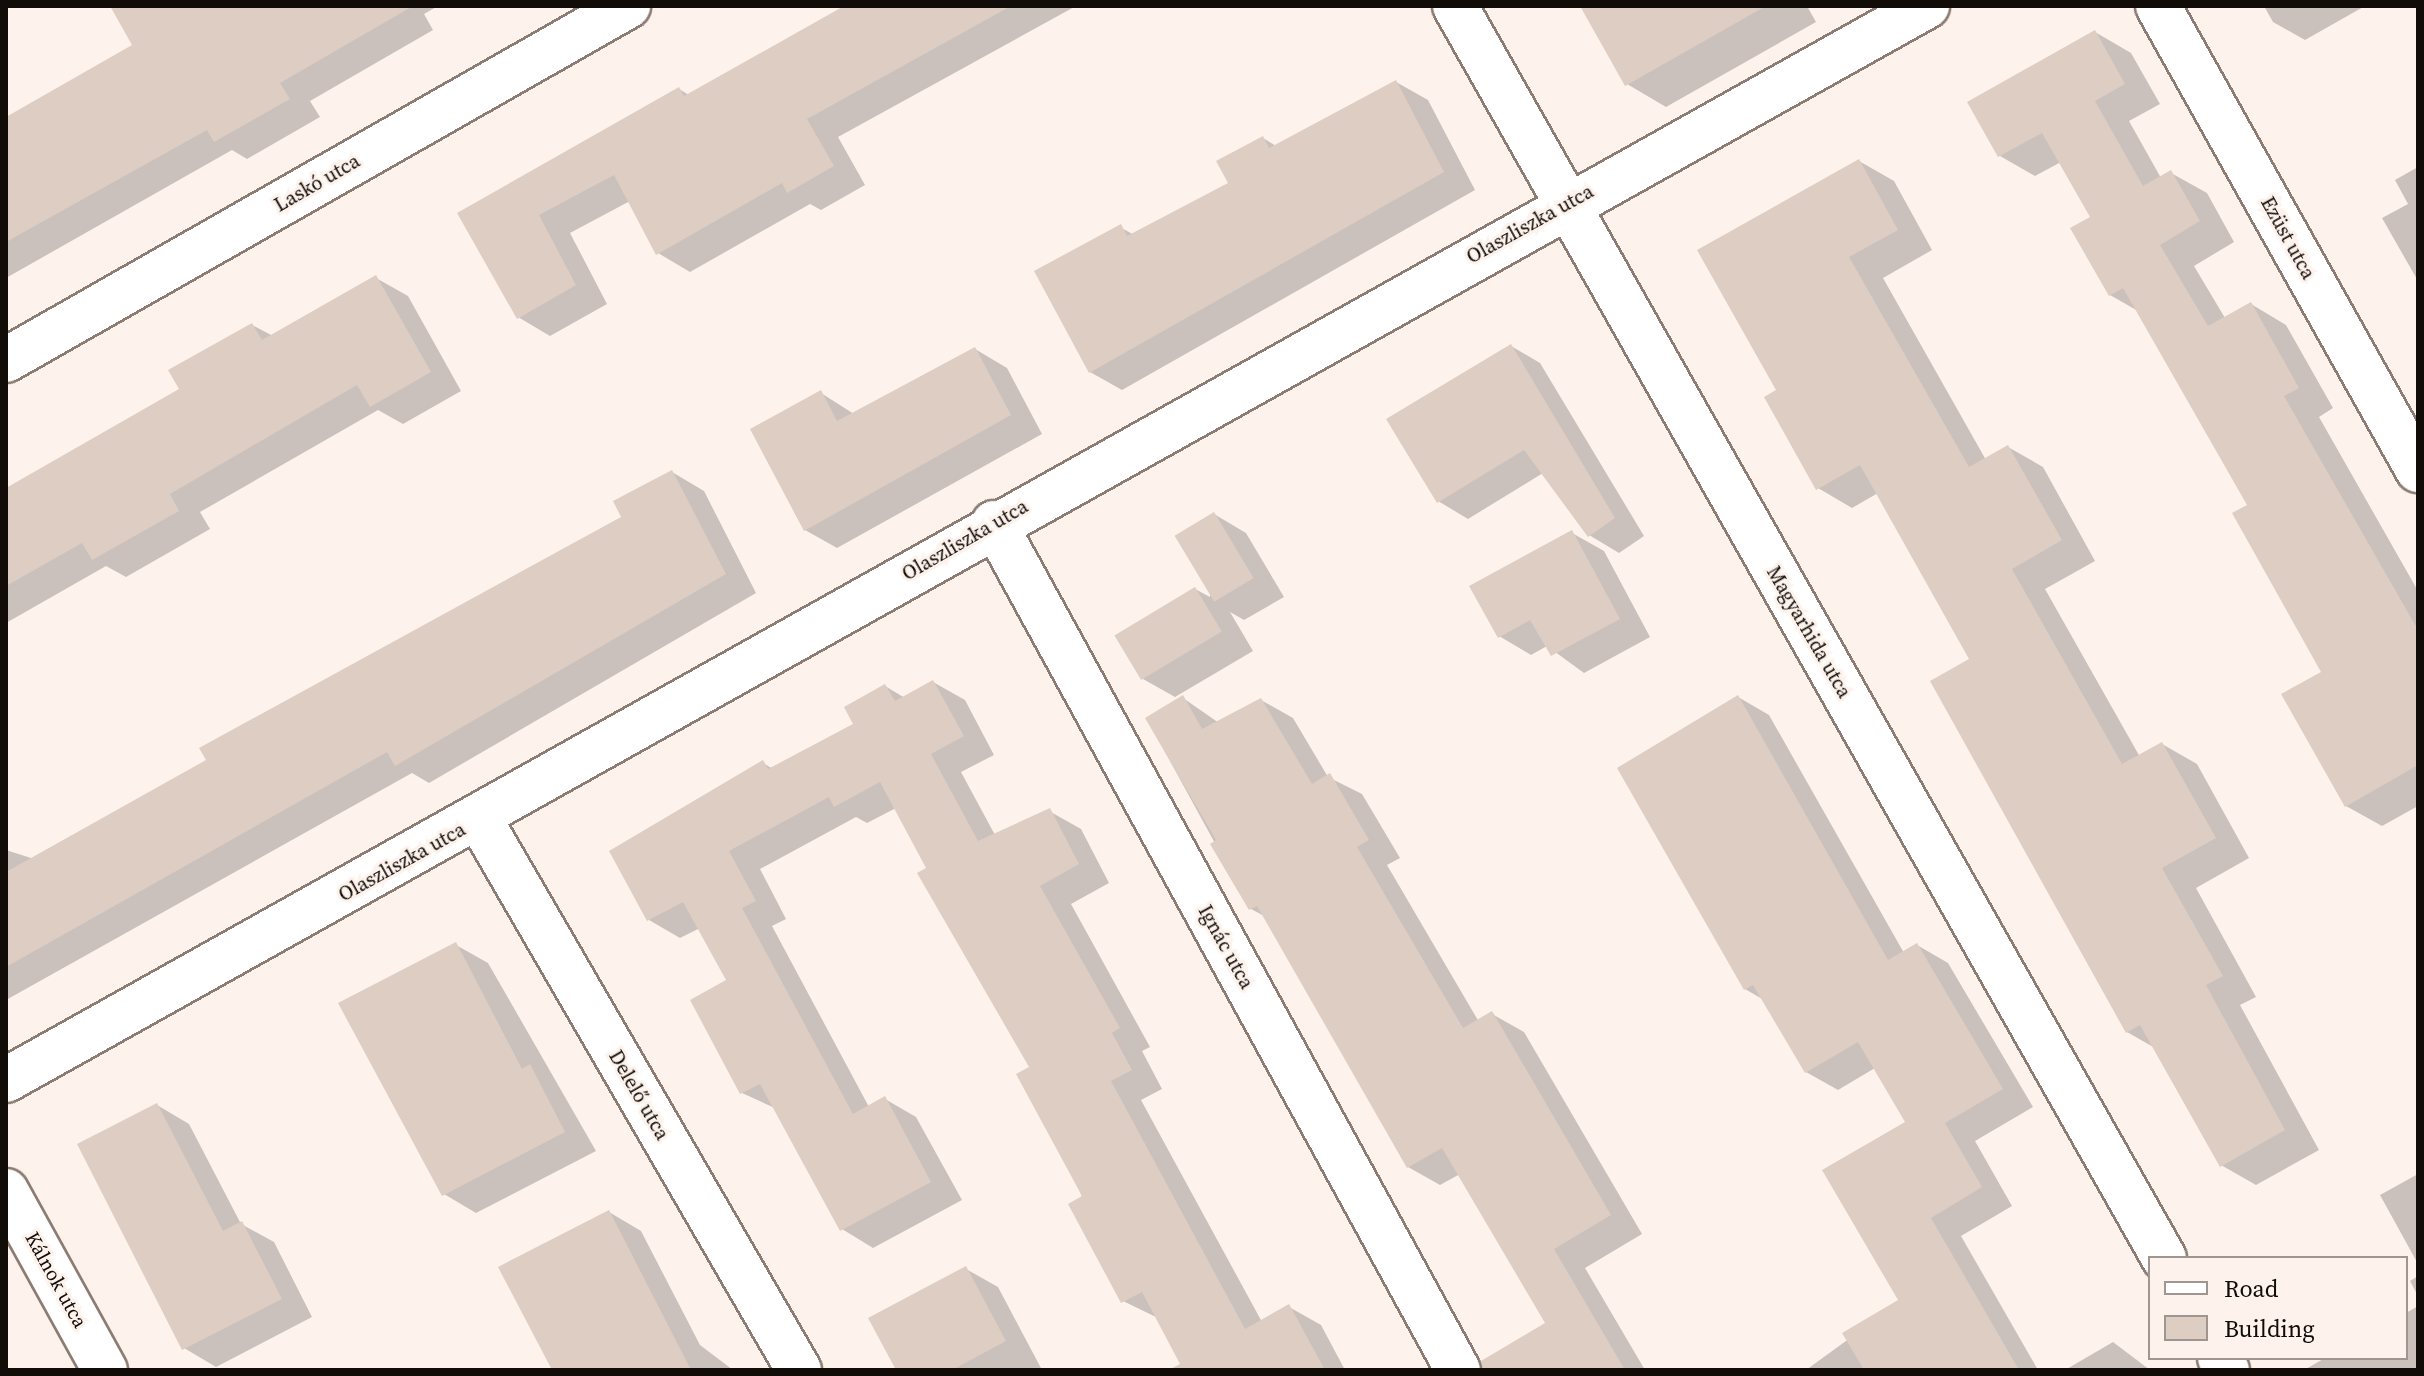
<!DOCTYPE html>
<meta charset="utf-8">
<style>
body{margin:0}
#map{position:relative;width:2424px;height:1376px;overflow:hidden;background:#fdf2ec;font-family:"Source Serif 4",serif}
div>[style]{position:absolute}
.shadow>*{inset:0;background:#0003}
.building>*{inset:0;background:#decdc3;transform-origin:0 0}
.roads{filter:drop-shadow(2px 0 #8c7c73) drop-shadow(-2px 0 #8c7c73) drop-shadow(0 2px #8c7c73) drop-shadow(0 -2px #8c7c73)}
.street>*{height:44px;margin:-22px;padding:0 22px;transform-origin:22px;border-radius:22px;background:#fff}
span{translate:-50% -50%;white-space:nowrap;text-align:center;line-height:1.15;-webkit-text-stroke:6px #fdf2ec;paint-order:stroke}
.street-label{font-size:20px;color:#110c08}
.frame{position:absolute;inset:0;border:8px solid #110c08;pointer-events:none}
.legend{position:absolute;left:2148px;top:1256px;width:260px;height:104px;box-sizing:border-box;background:#fdf2ec;border:2px solid #9f9691;margin:0;padding:10px 14px;list-style:none;font-size:24px;color:#110c08}
.legend li{display:flex;align-items:center;gap:16px;height:40px}
.legend b{width:40px;border:2px solid #9f9691}
</style>
<div id="map">
<div class="shadow">
<i style="clip-path:polygon(112px 6px,438px 6px,424px 14px,433px 30px,310px 101px,320px 117px,247px 159px,232px 150px,6px 278px,6px 136px,135px 46px)"></i>
<i style="clip-path:polygon(848px 6px,1076px 6px,838px 137px,865px 185px,821px 210px,810px 204px,690px 272px,658px 253px,630px 201px,570px 233px,607px 304px,550px 336px,518px 317px,460px 214px,679px 89px,689px 95px)"></i>
<i style="clip-path:polygon(1582px 6px,1807px 6px,1816px 22px,1666px 107px,1627px 84px)"></i>
<i style="clip-path:polygon(2264px 6px,2365px 6px,2305px 40px,2273px 22px)"></i>
<i style="clip-path:polygon(2095px 32px,2131px 53px,2160px 104px,2129px 121px,2161px 178px,2171px 173px,2207px 193px,2234px 242px,2194px 266px,2225px 318px,2251px 304px,2286px 325px,2333px 408px,2319px 417px,2418px 591px,2418px 806px,2382px 826px,2346px 806px,2324px 672px,2250px 506px,2138px 311px,2110px 295px,2092px 218px,2061px 162px,2035px 176px,2000px 156px)"></i>
<i style="clip-path:polygon(1396px 82px,1428px 100px,1475px 190px,1122px 390px,1090px 372px,1120px 227px,1134px 235px,1231px 184px,1263px 138px,1276px 146px)"></i>
<i style="clip-path:polygon(1859px 161px,1894px 181px,1932px 250px,1883px 278px,1986px 460px,2008px 447px,2043px 467px,2095px 561px,2045px 589px,2140px 757px,2162px 744px,2197px 764px,2249px 858px,2196px 888px,2256px 997px,2240px 1005px,2319px 1150px,2256px 1185px,2221px 1165px,2155px 1048px,2127px 1032px,1972px 660px,1878px 493px,1852px 508px,1818px 488px,1779px 391px)"></i>
<i style="clip-path:polygon(2418px 167px,2418px 281px,2382px 218px,2408px 204px,2395px 180px)"></i>
<i style="clip-path:polygon(376px 278px,408px 296px,461px 391px,403px 424px,378px 410px,200px 512px,210px 529px,126px 577px,106px 566px,6px 623px,6px 491px,181px 390px,252px 325px,273px 336px)"></i>
<i style="clip-path:polygon(1511px 346px,1540px 363px,1644px 536px,1619px 553px,1589px 535px,1543px 473px,1468px 519px,1438px 501px)"></i>
<i style="clip-path:polygon(975px 349px,1007px 368px,1042px 434px,837px 548px,805px 530px,821px 393px,854px 414px)"></i>
<i style="clip-path:polygon(672px 472px,704px 491px,756px 593px,429px 783px,412px 773px,6px 1000px,6px 850px,34px 859px,208px 761px,624px 517px)"></i>
<i style="clip-path:polygon(1214px 514px,1246px 533px,1284px 597px,1244px 620px,1230px 612px,1253px 651px,1175px 697px,1143px 679px,1195px 589px,1210px 597px)"></i>
<i style="clip-path:polygon(1572px 533px,1604px 551px,1650px 637px,1584px 673px,1547px 646px,1531px 655px,1499px 636px)"></i>
<i style="clip-path:polygon(933px 682px,965px 700px,994px 755px,961px 772px,995px 835px,1049px 811px,1081px 829px,1109px 883px,1071px 904px,1150px 1047px,1142px 1051px,1162px 1089px,1141px 1100px,1262px 1322px,1289px 1307px,1321px 1325px,1345px 1370px,1186px 1370px,1158px 1318px,1123px 1301px,1031px 1067px,896px 808px,867px 823px,856px 817px,760px 869px,786px 919px,772px 926px,869px 1107px,885px 1099px,916px 1117px,962px 1200px,873px 1248px,842px 1229px,777px 1109px,742px 1093px,729px 981px,700px 928px,680px 938px,649px 920px,763px 763px,773px 769px,855px 725px,885px 686px,905px 698px)"></i>
<i style="clip-path:polygon(1738px 697px,1769px 715px,1904px 953px,1917px 945px,1948px 963px,2033px 1107px,1975px 1141px,2012px 1206px,1961px 1236px,2038px 1370px,1806px 1370px,1901px 1301px,1908px 1122px,1875px 1068px,1838px 1090px,1806px 1072px,1764px 1000px,1745px 989px)"></i>
<i style="clip-path:polygon(1183px 698px,1219px 723px,1261px 700px,1293px 718px,1328px 777px,1362px 794px,1400px 858px,1387px 865px,1479px 1022px,1492px 1014px,1524px 1032px,1642px 1234px,1585px 1268px,1645px 1370px,1520px 1370px,1547px 1324px,1460px 1174px,1440px 1185px,1408px 1167px,1266px 917px,1251px 909px,1147px 719px)"></i>
<i style="clip-path:polygon(456px 945px,488px 963px,596px 1151px,476px 1213px,444px 1194px)"></i>
<i style="clip-path:polygon(157px 1105px,189px 1124px,241px 1224px,274px 1242px,312px 1317px,216px 1367px,184px 1348px)"></i>
<i style="clip-path:polygon(2418px 1174px,2418px 1264px,2380px 1195px)"></i>
<i style="clip-path:polygon(609px 1212px,641px 1231px,700px 1345px,733px 1370px,575px 1370px)"></i>
<i style="clip-path:polygon(966px 1269px,998px 1287px,1042px 1370px,899px 1370px)"></i>
<i style="clip-path:polygon(2418px 1276px,2418px 1296px,2410px 1281px)"></i>
<i style="clip-path:polygon(2418px 1306px,2418px 1370px,2304px 1370px,2325px 1358px,2406px 1358px,2406px 1313px)"></i>
<i style="clip-path:polygon(2113px 1342px,2150px 1370px,2065px 1370px)"></i>
</div>
<div class="building">
<i style="clip-path:polygon(110px 6px,413px 6px,280px 83px,290px 99px,214px 142px,207px 130px,6px 242px,6px 117px,132px 45px)"></i>
<i style="clip-path:polygon(844px 6px,1011px 6px,807px 119px,834px 166px,787px 193px,782px 183px,656px 255px,614px 175px,539px 215px,576px 285px,517px 319px,457px 213px,679px 87px,684px 96px)"></i>
<i style="clip-path:polygon(1580px 6px,1766px 6px,1625px 86px)"></i>
<i style="clip-path:polygon(2095px 30px,2125px 84px,2095px 101px,2143px 186px,2171px 170px,2200px 221px,2160px 245px,2208px 326px,2251px 302px,2299px 388px,2284px 396px,2418px 630px,2418px 765px,2345px 807px,2281px 694px,2321px 672px,2232px 513px,2247px 505px,2123px 288px,2109px 296px,2070px 228px,2090px 217px,2042px 133px,1998px 157px,1967px 102px)"></i>
<i style="clip-path:polygon(1396px 80px,1444px 172px,1089px 373px,1034px 271px,1121px 224px,1127px 236px,1228px 183px,1216px 161px,1263px 136px,1269px 148px)"></i>
<i style="clip-path:polygon(1859px 159px,1898px 230px,1849px 257px,1969px 467px,2008px 445px,2062px 540px,2012px 569px,2122px 764px,2162px 742px,2216px 838px,2162px 868px,2223px 976px,2206px 985px,2285px 1130px,2220px 1167px,2140px 1025px,2126px 1033px,1930px 681px,1969px 659px,1860px 465px,1816px 490px,1764px 397px,1776px 390px,1697px 250px)"></i>
<i style="clip-path:polygon(376px 275px,431px 372px,370px 407px,357px 385px,170px 494px,179px 511px,92px 560px,82px 543px,6px 586px,6px 488px,179px 389px,168px 370px,252px 323px,262px 340px)"></i>
<i style="clip-path:polygon(1511px 344px,1615px 518px,1588px 537px,1524px 450px,1437px 503px,1386px 419px)"></i>
<i style="clip-path:polygon(975px 347px,1011px 415px,804px 531px,750px 429px,821px 390px,837px 421px)"></i>
<i style="clip-path:polygon(672px 470px,726px 574px,395px 766px,387px 752px,6px 967px,6px 872px,206px 760px,199px 748px,621px 517px,613px 501px)"></i>
<i style="left:1214px;top:512px;width:77px;height:46px;rotate:59deg"></i>
<i style="clip-path:polygon(1572px 530px,1620px 619px,1551px 656px,1530px 620px,1498px 638px,1469px 586px)"></i>
<i style="left:1195px;top:587px;width:52px;height:94px;rotate:59deg"></i>
<i style="clip-path:polygon(933px 680px,964px 736px,931px 754px,978px 841px,1050px 808px,1079px 864px,1040px 886px,1120px 1028px,1112px 1033px,1132px 1070px,1111px 1081px,1245px 1329px,1289px 1304px,1325px 1370px,1169px 1370px,1180px 1364px,1142px 1292px,1121px 1303px,1068px 1204px,1082px 1196px,1016px 1074px,1029px 1067px,917px 873px,926px 868px,880px 782px,834px 807px,829px 797px,729px 851px,756px 901px,742px 908px,853px 1114px,885px 1096px,931px 1182px,840px 1231px,760px 1084px,740px 1094px,690px 1000px,726px 980px,683px 902px,647px 921px,609px 851px,763px 760px,768px 769px,853px 724px,844px 707px,885px 684px,895px 701px)"></i>
<i style="clip-path:polygon(1183px 695px,1202px 729px,1261px 698px,1312px 784px,1330px 773px,1369px 840px,1357px 847px,1463px 1028px,1492px 1011px,1611px 1215px,1554px 1249px,1625px 1370px,1483px 1370px,1481px 1361px,1545px 1323px,1442px 1148px,1407px 1168px,1257px 906px,1249px 910px,1210px 844px,1216px 840px,1145px 718px)"></i>
<i style="clip-path:polygon(1738px 695px,1888px 960px,1917px 943px,2003px 1089px,1945px 1123px,1982px 1187px,1931px 1218px,2019px 1370px,1864px 1370px,1842px 1333px,1898px 1300px,1822px 1170px,1905px 1122px,1858px 1042px,1805px 1073px,1753px 985px,1744px 990px,1617px 768px)"></i>
<i style="clip-path:polygon(456px 942px,522px 1069px,530px 1064px,565px 1132px,442px 1196px,338px 1003px)"></i>
<i style="clip-path:polygon(157px 1103px,223px 1231px,242px 1221px,282px 1299px,182px 1350px,77px 1144px)"></i>
<i style="clip-path:polygon(609px 1210px,691px 1370px,552px 1370px,498px 1267px)"></i>
<i style="clip-path:polygon(966px 1266px,1006px 1341px,952px 1370px,896px 1370px,868px 1318px)"></i>
</div>
<div class="roads">
<div class="street">
<i style="left:1455px;top:6px;width:1439px;rotate:60.48deg"></i>
<i style="left:2158px;top:6px;width:532px;rotate:60.74deg"></i>
<i style="left:6px;top:360px;width:716px;rotate:-29.65deg"></i>
<i style="left:994px;top:523px;width:966px;rotate:61.29deg"></i>
<i style="left:480px;top:820px;width:636px;rotate:59.89deg"></i>
<i style="left:6px;top:1080px;width:2201px;rotate:-29.21deg"></i>
<i style="left:6px;top:1191px;width:205px;rotate:61.1deg"></i>
<i style="left:2220px;top:1358px;width:14px;rotate:60deg"></i>
</div>
</div>
<div class="street-label">
<span style="left:317px;top:183px;rotate:-30deg">Laskó utca</span>
<span style="left:1530px;top:224px;rotate:-29deg">Olaszliszka utca</span>
<span style="left:2288px;top:238px;rotate:61deg">Ezüst utca</span>
<span style="left:965px;top:540px;rotate:-30deg">Olaszliszka utca</span>
<span style="left:1809px;top:632px;rotate:60deg">Magyarhida utca</span>
<span style="left:402px;top:862px;rotate:-29deg">Olaszliszka utca</span>
<span style="left:1226px;top:947px;rotate:61deg">Ignác utca</span>
<span style="left:639px;top:1095px;rotate:60deg">Delelő utca</span>
<span style="left:56px;top:1280px;rotate:61deg">Kálnok utca</span>
</div>
<div class="frame"></div>
<ul class="legend">
<li><b style="height:10px;background:#fff"></b>Road</li>
<li><b style="height:22px;background:#decdc3"></b>Building</li>
</ul>
</div>
